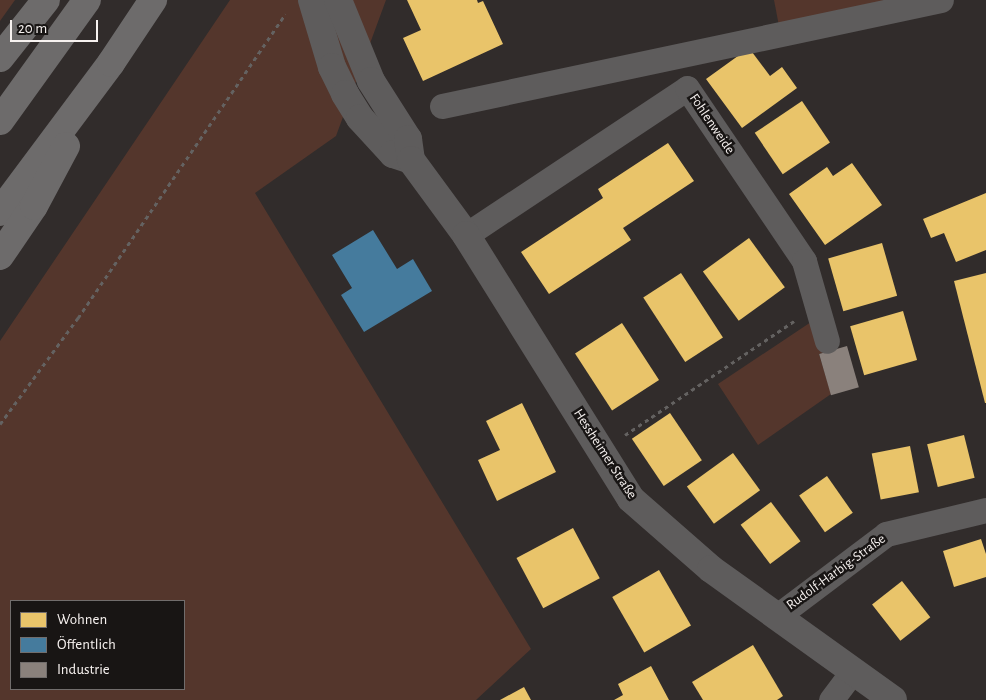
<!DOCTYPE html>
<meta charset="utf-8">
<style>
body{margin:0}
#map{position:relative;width:986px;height:700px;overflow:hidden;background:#312c2b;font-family:"Alegreya Sans",sans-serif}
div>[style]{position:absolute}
.green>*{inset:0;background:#54362c}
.homes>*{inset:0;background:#e9c46a;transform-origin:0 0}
.public>*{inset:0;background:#457b9d}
.industry>*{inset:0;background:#8a817c;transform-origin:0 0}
.path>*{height:3px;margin-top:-1.5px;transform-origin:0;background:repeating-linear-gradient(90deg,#646261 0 4px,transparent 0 8px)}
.minor>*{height:25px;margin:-12.5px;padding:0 12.5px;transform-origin:12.5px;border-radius:12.5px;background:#5e5c5c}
.tertiary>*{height:28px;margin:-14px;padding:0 14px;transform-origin:14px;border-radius:14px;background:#5e5c5c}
.motorway>*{height:28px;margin:-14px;padding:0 14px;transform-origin:14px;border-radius:14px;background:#6d6b6b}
span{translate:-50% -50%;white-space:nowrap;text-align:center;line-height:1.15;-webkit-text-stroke:5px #181514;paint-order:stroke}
.street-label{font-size:14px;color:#f7f2f0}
.legend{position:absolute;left:10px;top:600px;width:175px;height:90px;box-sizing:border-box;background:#181514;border:1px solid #716d6c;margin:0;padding:6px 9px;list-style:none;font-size:15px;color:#f7f2f0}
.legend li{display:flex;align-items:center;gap:10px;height:25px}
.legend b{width:25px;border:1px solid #716d6c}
.scale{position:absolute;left:10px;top:20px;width:88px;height:22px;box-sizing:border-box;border:2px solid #f7f2f0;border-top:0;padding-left:6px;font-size:15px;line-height:18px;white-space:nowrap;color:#f7f2f0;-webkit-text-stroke:4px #181514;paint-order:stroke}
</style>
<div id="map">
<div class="green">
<i style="clip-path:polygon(0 0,15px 0,0 21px)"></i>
<i style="clip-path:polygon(evenodd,230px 0,386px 0,336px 136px,255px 193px,531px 649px,476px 700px,0 700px,0 341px,230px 0,11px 601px,184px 601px,184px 689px,11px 689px,11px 601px)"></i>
<i style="clip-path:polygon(774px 0,901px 0,779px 26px)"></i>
<i style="clip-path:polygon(811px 322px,823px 353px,819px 354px,831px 394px,758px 445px,718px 384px)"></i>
</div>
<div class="homes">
<i style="clip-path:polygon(407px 0,477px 0,478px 3px,483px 1px,503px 44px,423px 81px,403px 38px,421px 30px)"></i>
<i style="clip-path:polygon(749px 48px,770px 76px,782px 67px,797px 88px,742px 128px,706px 79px)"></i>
<i style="left:802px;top:101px;width:50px;height:57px;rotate:56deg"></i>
<i style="clip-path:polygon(668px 143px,694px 181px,623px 228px,631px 240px,549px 294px,521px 252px,603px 198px,598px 189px)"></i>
<i style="clip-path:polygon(852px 163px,882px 205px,825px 245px,789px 194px,827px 167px,833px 176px)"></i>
<i style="clip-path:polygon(986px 193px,986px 250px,956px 262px,944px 233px,931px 238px,923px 219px)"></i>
<i style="left:749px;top:238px;width:61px;height:57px;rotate:54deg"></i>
<i style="left:882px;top:243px;width:55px;height:56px;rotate:74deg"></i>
<i style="left:681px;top:273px;width:77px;height:45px;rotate:57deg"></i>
<i style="clip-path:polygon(986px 273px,986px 403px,985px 403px,954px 281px)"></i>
<i style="left:903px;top:311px;width:51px;height:55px;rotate:74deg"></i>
<i style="left:622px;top:323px;width:68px;height:56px;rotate:57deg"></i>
<i style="clip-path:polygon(522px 403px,556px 472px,497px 501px,478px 460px,500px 450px,486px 421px)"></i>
<i style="left:670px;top:413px;width:57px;height:46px;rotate:56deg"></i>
<i style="left:964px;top:435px;width:44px;height:38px;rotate:76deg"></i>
<i style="left:910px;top:446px;width:47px;height:39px;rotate:79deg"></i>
<i style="left:733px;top:453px;width:46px;height:57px;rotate:54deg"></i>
<i style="left:827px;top:476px;width:45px;height:34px;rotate:55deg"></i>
<i style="left:771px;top:502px;width:49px;height:38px;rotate:53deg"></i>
<i style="left:573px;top:528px;width:57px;height:64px;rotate:62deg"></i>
<i style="clip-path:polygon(981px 539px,986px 554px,986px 577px,954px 587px,943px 551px)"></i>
<i style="left:659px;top:570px;width:64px;height:54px;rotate:60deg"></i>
<i style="left:902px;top:581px;width:46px;height:38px;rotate:52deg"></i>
<i style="clip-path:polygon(753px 645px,783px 696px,777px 700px,703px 700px,692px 682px)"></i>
<i style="clip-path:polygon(651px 666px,669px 700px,614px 700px,623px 695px,618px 684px)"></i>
<i style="clip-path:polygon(524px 687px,531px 700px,500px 700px)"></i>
</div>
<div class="public">
<i style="clip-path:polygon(373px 230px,397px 269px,413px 259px,432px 291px,364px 332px,341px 295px,352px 288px,332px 255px)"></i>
</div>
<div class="industry">
<i style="left:847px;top:346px;width:43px;height:29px;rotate:74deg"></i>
</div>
<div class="path">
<i style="left:0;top:424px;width:132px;rotate:-53.7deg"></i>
<i style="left:78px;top:318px;width:368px;rotate:-55.7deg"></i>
<i style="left:625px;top:435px;width:204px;rotate:-34deg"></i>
</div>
<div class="minor">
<i style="left:442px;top:106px;width:510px;rotate:-11.99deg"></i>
<i style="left:466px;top:235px;width:265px;rotate:-33.6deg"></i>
<i style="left:687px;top:88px;width:209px;rotate:55.9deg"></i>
<i style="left:804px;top:261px;width:83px;rotate:74deg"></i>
<i style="left:776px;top:617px;width:138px;rotate:-37deg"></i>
<i style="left:886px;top:534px;width:103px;rotate:-13.5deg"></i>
<i style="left:831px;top:700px;width:35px;rotate:-53deg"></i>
</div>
<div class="tertiary">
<i style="left:312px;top:0;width:70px;rotate:73.4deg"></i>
<i style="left:332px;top:67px;width:30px;rotate:64deg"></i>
<i style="left:345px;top:94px;width:28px;rotate:58deg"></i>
<i style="left:360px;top:118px;width:49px;rotate:47.5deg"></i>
<i style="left:393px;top:154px;width:19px;rotate:18deg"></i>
<i style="left:338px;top:0;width:87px;rotate:67.8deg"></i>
<i style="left:371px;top:81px;width:69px;rotate:57.5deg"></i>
<i style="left:408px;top:139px;width:21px;rotate:82deg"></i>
<i style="left:411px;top:160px;width:93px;rotate:53.7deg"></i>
<i style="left:466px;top:235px;width:311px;rotate:58deg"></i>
<i style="left:631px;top:499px;width:106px;rotate:41.2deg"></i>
<i style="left:711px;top:569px;width:224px;rotate:35.7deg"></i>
</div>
<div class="motorway">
<i style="left:0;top:58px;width:74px;rotate:-51.6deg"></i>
<i style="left:0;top:121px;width:149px;rotate:-54.3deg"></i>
<i style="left:0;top:212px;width:186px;rotate:-53.3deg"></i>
<i style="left:111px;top:63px;width:76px;rotate:-56.3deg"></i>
<i style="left:0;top:256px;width:60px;rotate:-55.8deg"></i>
<i style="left:34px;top:206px;width:68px;rotate:-61.9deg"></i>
</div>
<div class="street-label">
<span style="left:712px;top:124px;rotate:56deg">Fohlenweide</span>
<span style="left:605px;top:454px;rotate:57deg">Hessheimer Straße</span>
<span style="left:836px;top:572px;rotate:-36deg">Rudolf-Harbig-Straße</span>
</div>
<ul class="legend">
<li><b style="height:14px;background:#e9c46a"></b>Wohnen</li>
<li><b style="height:14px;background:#457b9d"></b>Öffentlich</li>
<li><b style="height:14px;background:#8a817c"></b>Industrie</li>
</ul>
<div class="scale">20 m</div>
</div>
